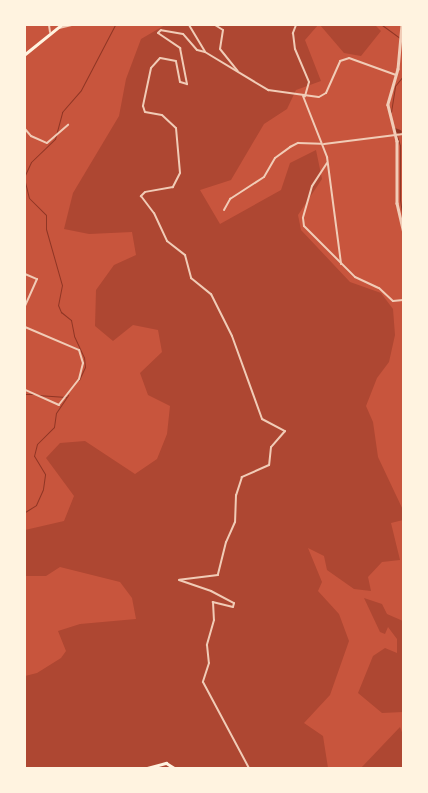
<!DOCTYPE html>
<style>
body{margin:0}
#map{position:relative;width:428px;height:793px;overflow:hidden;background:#c8553d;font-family:"Roboto Condensed",sans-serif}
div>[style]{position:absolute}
.green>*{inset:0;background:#ae4732}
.stream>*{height:1px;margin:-0.5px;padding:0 0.5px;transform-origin:0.5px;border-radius:0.5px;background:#8f3625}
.canal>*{height:4px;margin:-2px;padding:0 2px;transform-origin:2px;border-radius:2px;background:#8f3625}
.minor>*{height:2px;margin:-1px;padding:0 1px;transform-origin:1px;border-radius:1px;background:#f1ccb7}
.tertiary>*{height:2.5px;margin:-1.25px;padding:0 1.25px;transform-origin:1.25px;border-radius:1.25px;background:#f1ccb7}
.secondary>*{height:3px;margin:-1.5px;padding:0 1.5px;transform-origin:1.5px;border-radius:1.5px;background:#fff3e0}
.trunk>*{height:3px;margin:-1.5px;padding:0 1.5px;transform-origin:1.5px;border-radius:1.5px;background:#fff3e0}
span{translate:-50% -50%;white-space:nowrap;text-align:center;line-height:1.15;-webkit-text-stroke:4px #fff3e0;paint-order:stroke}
.frame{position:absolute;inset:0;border:26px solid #fff3e0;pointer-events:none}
</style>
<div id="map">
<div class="green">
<i style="clip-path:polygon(165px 25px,318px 25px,305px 40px,321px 81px,296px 90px,287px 109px,264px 124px,231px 180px,200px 190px,220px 224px,281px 190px,290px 163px,316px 150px,322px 179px,298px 215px,301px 230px,350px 282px,381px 293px,393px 309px,395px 335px,389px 362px,377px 378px,366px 406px,373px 422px,378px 457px,403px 510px,403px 520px,391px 523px,400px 560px,382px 562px,368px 577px,371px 591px,354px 589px,327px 570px,324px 556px,308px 548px,322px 582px,318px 591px,339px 614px,349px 641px,330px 695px,304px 723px,323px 736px,328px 768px,25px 768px,25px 676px,37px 673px,61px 658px,66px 651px,58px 631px,80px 624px,136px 619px,132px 598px,120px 582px,60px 567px,46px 576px,25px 576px,25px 530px,64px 521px,74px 496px,46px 458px,60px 443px,85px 441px,135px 474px,157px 459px,167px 434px,170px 406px,148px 395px,140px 373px,162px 352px,158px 330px,133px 325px,113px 341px,95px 326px,96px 290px,114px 265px,136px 255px,132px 232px,89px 234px,64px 229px,73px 193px,119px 116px,126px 79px,141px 39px)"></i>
<i style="clip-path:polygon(320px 25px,375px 25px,381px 31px,361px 56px,344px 53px)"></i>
<i style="clip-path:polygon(364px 598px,382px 604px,387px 614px,403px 621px,403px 712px,382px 713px,358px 693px,373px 656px,385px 648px,397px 653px,397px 639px,388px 627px,385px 634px,380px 632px)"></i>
<i style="clip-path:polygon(400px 727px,403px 735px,403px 768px,361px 768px)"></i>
</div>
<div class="stream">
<i style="left:382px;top:25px;width:26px;rotate:36deg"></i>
<i style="left:391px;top:112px;width:26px;rotate:-81deg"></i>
<i style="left:395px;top:86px;width:13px;rotate:-51deg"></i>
<i style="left:395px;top:130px;width:16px;rotate:72deg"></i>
<i style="left:400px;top:145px;width:55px;rotate:90deg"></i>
<i style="left:400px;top:200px;width:18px;rotate:81deg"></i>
<i style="left:25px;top:175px;width:14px;rotate:-65deg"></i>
<i style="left:31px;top:162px;width:33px;rotate:-44deg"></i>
<i style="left:55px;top:139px;width:28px;rotate:-75deg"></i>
<i style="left:62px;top:112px;width:29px;rotate:-49deg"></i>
<i style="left:81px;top:90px;width:73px;rotate:-62.4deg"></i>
<i style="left:25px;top:182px;width:16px;rotate:76deg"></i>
<i style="left:29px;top:198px;width:24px;rotate:45deg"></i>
<i style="left:46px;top:215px;width:14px;rotate:90deg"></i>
<i style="left:46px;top:229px;width:58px;rotate:74.1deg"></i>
<i style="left:62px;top:285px;width:20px;rotate:101deg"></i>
<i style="left:58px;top:305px;width:8px;rotate:67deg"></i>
<i style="left:61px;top:312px;width:13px;rotate:39deg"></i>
<i style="left:71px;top:320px;width:16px;rotate:79deg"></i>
<i style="left:74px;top:336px;width:23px;rotate:65deg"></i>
<i style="left:84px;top:357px;width:10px;rotate:84deg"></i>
<i style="left:85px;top:367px;width:14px;rotate:115deg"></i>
<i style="left:25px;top:394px;width:8px"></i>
<i style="left:37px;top:395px;width:29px;rotate:4deg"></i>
<i style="left:25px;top:512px;width:13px;rotate:-32deg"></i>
<i style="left:36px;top:505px;width:17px;rotate:-66deg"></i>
<i style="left:43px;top:489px;width:15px;rotate:-82deg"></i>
<i style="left:45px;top:474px;width:21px;rotate:-121deg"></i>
<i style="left:34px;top:456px;width:12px;rotate:-76deg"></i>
<i style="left:37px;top:444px;width:24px;rotate:-45deg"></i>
<i style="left:54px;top:427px;width:14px;rotate:-82deg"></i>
<i style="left:56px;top:413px;width:22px;rotate:-56deg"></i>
</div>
<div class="canal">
<i style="left:395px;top:130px;width:5px;rotate:22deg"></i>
</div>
<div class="minor">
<i style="left:49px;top:25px;width:7px;rotate:82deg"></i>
<i style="left:189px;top:25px;width:31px;rotate:59deg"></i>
<i style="left:205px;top:52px;width:74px;rotate:31.1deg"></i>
<i style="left:268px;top:90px;width:51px;rotate:7.8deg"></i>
<i style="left:319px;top:97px;width:8px;rotate:-30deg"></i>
<i style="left:326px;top:93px;width:35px;rotate:-66deg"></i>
<i style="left:340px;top:61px;width:9px;rotate:-18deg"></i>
<i style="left:349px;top:58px;width:50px;rotate:19.9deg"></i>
<i style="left:215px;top:25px;width:9px;rotate:32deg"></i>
<i style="left:223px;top:30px;width:19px;rotate:99deg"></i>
<i style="left:220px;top:49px;width:28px;rotate:51deg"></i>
<i style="left:296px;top:25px;width:9px;rotate:111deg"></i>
<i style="left:293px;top:33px;width:16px;rotate:83deg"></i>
<i style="left:295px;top:49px;width:36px;rotate:67deg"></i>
<i style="left:309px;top:82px;width:15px;rotate:106deg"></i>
<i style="left:59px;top:28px;width:13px;rotate:-13deg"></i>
<i style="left:205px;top:52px;width:8px;rotate:-166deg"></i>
<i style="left:197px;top:50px;width:21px;rotate:-131deg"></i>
<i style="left:183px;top:34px;width:22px;rotate:-170deg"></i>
<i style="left:161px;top:30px;width:4px;rotate:135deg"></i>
<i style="left:158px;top:33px;width:27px;rotate:34deg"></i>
<i style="left:180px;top:48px;width:37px;rotate:79deg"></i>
<i style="left:187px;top:84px;width:7px;rotate:-164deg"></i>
<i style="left:180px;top:82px;width:21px;rotate:-101deg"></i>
<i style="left:176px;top:61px;width:16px;rotate:-169deg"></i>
<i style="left:160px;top:58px;width:13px;rotate:132deg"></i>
<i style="left:151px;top:68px;width:39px;rotate:102deg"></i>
<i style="left:143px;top:106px;width:6px;rotate:72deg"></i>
<i style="left:145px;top:112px;width:17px;rotate:10deg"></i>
<i style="left:162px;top:115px;width:19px;rotate:43deg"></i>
<i style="left:176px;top:128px;width:45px;rotate:84.9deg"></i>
<i style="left:180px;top:173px;width:16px;rotate:117deg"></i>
<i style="left:173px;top:187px;width:28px;rotate:170deg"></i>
<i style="left:145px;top:192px;width:6px;rotate:135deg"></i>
<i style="left:141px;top:196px;width:21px;rotate:53deg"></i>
<i style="left:154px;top:213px;width:31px;rotate:65deg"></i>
<i style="left:167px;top:241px;width:23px;rotate:38deg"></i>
<i style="left:185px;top:255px;width:24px;rotate:75deg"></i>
<i style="left:191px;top:278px;width:26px;rotate:39deg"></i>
<i style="left:211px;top:294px;width:47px;rotate:63.4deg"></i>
<i style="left:232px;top:336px;width:88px;rotate:70.1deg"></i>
<i style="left:262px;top:419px;width:26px;rotate:28deg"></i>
<i style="left:285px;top:431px;width:21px;rotate:131deg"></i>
<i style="left:271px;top:447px;width:18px;rotate:96deg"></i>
<i style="left:269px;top:465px;width:30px;rotate:156deg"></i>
<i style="left:242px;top:477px;width:19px;rotate:108deg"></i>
<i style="left:236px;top:495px;width:27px;rotate:92deg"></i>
<i style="left:235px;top:522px;width:22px;rotate:114deg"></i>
<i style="left:226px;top:542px;width:34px;rotate:104deg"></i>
<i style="left:218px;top:575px;width:39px;rotate:173deg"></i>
<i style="left:179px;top:580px;width:34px;rotate:19deg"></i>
<i style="left:211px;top:591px;width:26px;rotate:28deg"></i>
<i style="left:234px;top:603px;width:4px;rotate:104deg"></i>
<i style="left:233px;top:607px;width:21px;rotate:-166deg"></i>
<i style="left:213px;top:602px;width:18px;rotate:87deg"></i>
<i style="left:214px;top:620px;width:26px;rotate:106deg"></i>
<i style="left:207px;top:645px;width:18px;rotate:84deg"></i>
<i style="left:209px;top:663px;width:20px;rotate:108deg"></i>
<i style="left:203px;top:682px;width:98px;rotate:61.9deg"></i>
<i style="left:303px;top:96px;width:66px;rotate:68.5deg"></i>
<i style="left:327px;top:157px;width:108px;rotate:82.5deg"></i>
<i style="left:25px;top:129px;width:9px;rotate:49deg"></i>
<i style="left:31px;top:136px;width:17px;rotate:24deg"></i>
<i style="left:47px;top:143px;width:28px;rotate:-41deg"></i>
<i style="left:324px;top:144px;width:80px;rotate:-7.2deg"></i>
<i style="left:327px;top:163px;width:27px;rotate:123deg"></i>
<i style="left:312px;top:186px;width:33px;rotate:106deg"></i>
<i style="left:303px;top:218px;width:8px;rotate:83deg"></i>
<i style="left:304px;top:226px;width:72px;rotate:45deg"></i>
<i style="left:355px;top:277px;width:26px;rotate:25deg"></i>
<i style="left:379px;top:288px;width:19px;rotate:43deg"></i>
<i style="left:393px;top:301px;width:10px;rotate:-6deg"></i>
<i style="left:224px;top:210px;width:13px;rotate:-61deg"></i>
<i style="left:230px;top:199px;width:40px;rotate:-32.9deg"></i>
<i style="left:264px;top:177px;width:22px;rotate:-60deg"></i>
<i style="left:275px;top:158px;width:19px;rotate:-36deg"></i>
<i style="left:290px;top:147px;width:9px;rotate:-27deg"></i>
<i style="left:298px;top:143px;width:23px;rotate:2deg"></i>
<i style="left:25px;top:274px;width:13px;rotate:23deg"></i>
<i style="left:37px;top:279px;width:30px;rotate:114deg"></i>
<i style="left:25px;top:327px;width:59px;rotate:23.1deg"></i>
<i style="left:79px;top:350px;width:14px;rotate:73deg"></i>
<i style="left:83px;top:363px;width:16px;rotate:104deg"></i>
<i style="left:79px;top:379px;width:33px;rotate:128deg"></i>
<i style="left:59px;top:405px;width:37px;rotate:-156deg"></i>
</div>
<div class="tertiary">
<i style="left:402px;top:25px;width:44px;rotate:95.2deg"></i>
<i style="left:398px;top:69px;width:37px;rotate:106deg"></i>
<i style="left:388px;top:105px;width:37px;rotate:76deg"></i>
<i style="left:397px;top:141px;width:62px;rotate:90deg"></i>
<i style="left:397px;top:203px;width:28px;rotate:77deg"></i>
</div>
<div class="secondary">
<i style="left:147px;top:768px;width:20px;rotate:-15deg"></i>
<i style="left:166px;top:763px;width:9px;rotate:32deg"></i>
</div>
<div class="trunk">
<i style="left:25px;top:54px;width:46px;rotate:-38.9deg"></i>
</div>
<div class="frame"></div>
</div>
